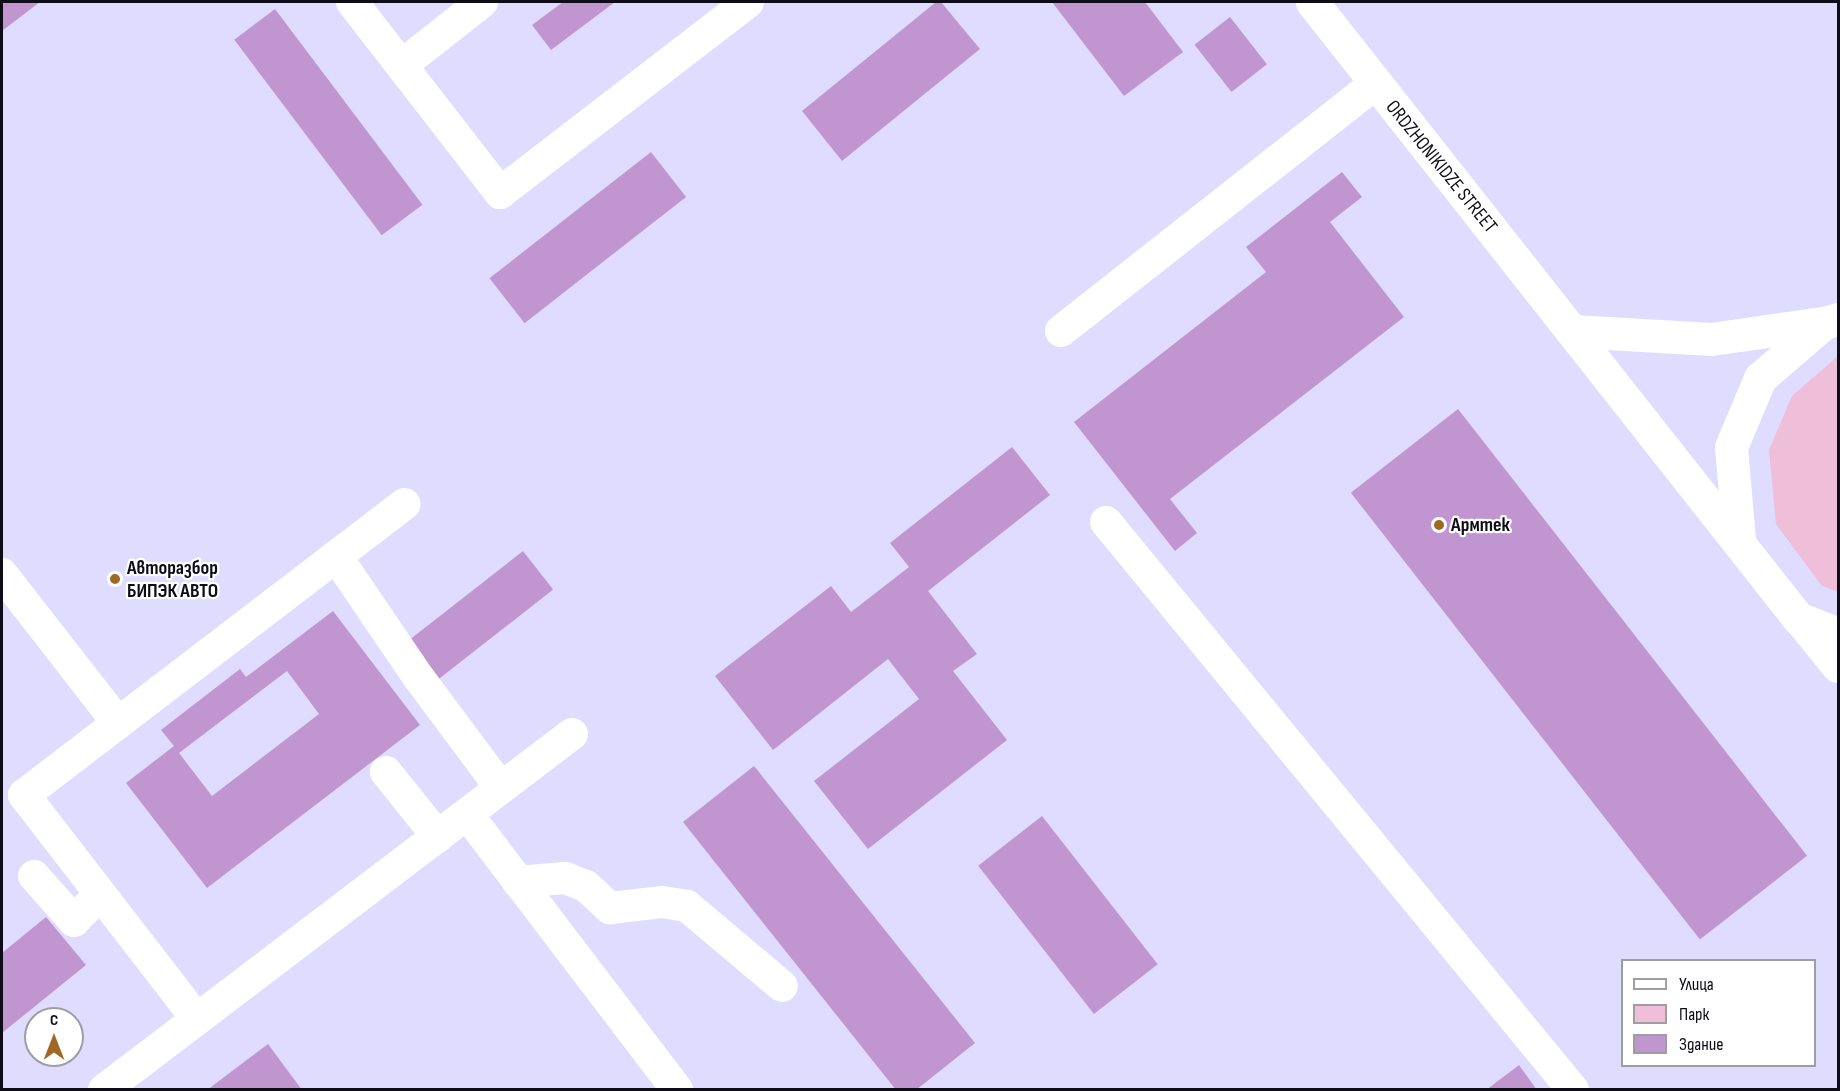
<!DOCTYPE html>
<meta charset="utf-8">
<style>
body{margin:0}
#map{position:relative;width:1840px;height:1091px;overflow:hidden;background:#dfdcff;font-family:"Sofia Sans Condensed",sans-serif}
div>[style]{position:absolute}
.green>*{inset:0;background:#efbed9}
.building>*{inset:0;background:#c196d0;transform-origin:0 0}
.minor>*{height:32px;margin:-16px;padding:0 16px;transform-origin:16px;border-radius:16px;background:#fff}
.major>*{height:33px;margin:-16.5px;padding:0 16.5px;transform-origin:16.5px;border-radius:16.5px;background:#fff}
.dots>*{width:16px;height:16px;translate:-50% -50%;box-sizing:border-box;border:3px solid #fff;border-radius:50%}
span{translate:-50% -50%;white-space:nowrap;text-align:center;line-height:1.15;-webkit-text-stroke:4.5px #fff;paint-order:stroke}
.street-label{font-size:20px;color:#0d0c17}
.poi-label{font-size:20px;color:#0d0c17;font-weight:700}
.left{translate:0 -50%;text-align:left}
.frame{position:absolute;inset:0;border:3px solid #0d0c17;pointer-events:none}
.legend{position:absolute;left:1621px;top:959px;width:195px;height:108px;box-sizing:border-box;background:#fff;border:2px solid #9e9ea2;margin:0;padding:8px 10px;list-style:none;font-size:18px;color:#0d0c17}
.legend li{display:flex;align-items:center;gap:12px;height:30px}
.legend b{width:30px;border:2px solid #9e9ea2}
.north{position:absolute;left:24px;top:1007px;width:60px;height:60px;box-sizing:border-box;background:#fff;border:2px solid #9e9ea2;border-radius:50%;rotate:0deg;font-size:16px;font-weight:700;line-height:24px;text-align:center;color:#0d0c17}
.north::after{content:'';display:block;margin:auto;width:21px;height:27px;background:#a06825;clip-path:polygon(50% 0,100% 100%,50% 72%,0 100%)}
</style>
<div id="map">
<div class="green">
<i style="clip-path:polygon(1838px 356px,1838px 592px,1822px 586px,1776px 524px,1769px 450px,1792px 396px)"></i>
</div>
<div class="building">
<i style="clip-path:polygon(2px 2px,40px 2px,2px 31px)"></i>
<i style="clip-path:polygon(563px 2px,615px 2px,551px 50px,532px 25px)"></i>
<i style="clip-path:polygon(936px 2px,941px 2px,980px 49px,842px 161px,802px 111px)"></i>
<i style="clip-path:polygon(1052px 2px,1145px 2px,1183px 52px,1124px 96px)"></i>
<i style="left:275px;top:9px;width:245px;height:51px;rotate:53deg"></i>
<i style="left:1230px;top:17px;width:60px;height:45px;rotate:52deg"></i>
<i style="left:651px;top:152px;width:57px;height:205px;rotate:52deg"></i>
<i style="clip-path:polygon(1342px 172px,1362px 197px,1330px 222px,1404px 317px,1170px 499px,1197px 533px,1175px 551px,1074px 422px,1266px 272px,1246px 247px)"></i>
<i style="left:1458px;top:409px;width:567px;height:136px;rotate:52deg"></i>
<i style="clip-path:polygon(1012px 447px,1050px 495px,928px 591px,977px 654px,953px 671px,1007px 740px,868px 849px,814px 781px,919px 699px,888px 659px,773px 750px,715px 676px,831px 586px,851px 612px,909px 567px,890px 543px)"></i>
<i style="left:523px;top:551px;width:49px;height:146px;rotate:52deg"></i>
<i style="clip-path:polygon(evenodd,333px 611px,420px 725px,207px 888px,126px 783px,174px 746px,161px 730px,240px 669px,246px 677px,333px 611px,287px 671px,319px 714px,212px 796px,179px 753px,287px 671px)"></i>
<i style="clip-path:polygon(754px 766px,975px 1043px,916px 1090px,896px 1090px,683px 822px)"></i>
<i style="left:1042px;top:816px;width:188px;height:81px;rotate:52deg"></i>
<i style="clip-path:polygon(46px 917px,86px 965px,2px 1033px,2px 953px)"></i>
<i style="clip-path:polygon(268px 1044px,302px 1090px,207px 1090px)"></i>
<i style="clip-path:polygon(1519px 1065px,1537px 1090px,1486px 1090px)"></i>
</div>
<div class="minor">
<i style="left:352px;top:2px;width:242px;rotate:52.2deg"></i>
<i style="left:500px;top:193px;width:313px;rotate:-37.6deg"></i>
<i style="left:402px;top:65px;width:102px;rotate:-38.2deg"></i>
<i style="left:1061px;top:331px;width:400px;rotate:-38.2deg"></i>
<i style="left:1106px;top:522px;width:735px;rotate:50.57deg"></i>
<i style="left:336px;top:556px;width:148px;rotate:55.8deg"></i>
<i style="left:419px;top:678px;width:137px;rotate:53.3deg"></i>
<i style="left:2px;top:574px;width:189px;rotate:52.1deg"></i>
<i style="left:1798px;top:618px;width:63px;rotate:50.8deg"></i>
<i style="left:386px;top:772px;width:83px;rotate:51.3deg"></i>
<i style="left:467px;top:814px;width:347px;rotate:52.7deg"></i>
<i style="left:34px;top:876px;width:60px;rotate:48.4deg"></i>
<i style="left:74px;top:921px;width:37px;rotate:-46deg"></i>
<i style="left:518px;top:882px;width:47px;rotate:-4.9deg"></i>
<i style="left:565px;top:878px;width:22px;rotate:21deg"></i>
<i style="left:586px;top:886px;width:33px;rotate:43deg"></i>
<i style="left:610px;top:908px;width:52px;rotate:-6.6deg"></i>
<i style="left:662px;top:902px;width:25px;rotate:9deg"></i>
<i style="left:687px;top:906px;width:124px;rotate:40.1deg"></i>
<i style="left:197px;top:1019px;width:283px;rotate:-127.7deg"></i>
<i style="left:24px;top:795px;width:479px;rotate:-37.4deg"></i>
<i style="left:104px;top:1090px;width:588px;rotate:-37.26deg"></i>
</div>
<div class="major">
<i style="left:1312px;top:2px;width:785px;rotate:51.73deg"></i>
<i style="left:1798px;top:618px;width:43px;rotate:21.8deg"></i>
<i style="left:1573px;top:331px;width:138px;rotate:3.3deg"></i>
<i style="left:1711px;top:339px;width:114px;rotate:-8.1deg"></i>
<i style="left:1739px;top:539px;width:92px;rotate:-95deg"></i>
<i style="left:1731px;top:447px;width:75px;rotate:-67.2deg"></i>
<i style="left:1760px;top:378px;width:84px;rotate:-40.7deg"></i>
<i style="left:1824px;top:323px;width:15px;rotate:-16deg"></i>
</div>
<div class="dots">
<i style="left:1439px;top:525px;background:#a06825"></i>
<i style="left:115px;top:579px;background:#a06825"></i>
</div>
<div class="street-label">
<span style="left:1441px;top:167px;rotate:51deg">ORDZHONIKIDZE STREET</span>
</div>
<div class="poi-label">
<span class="left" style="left:1451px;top:525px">Армтек</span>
<span class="left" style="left:127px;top:580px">Авторазбор<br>БИПЭК АВТО</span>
</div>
<div class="frame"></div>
<ul class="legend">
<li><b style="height:8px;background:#fff"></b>Улица</li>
<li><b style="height:16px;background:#efbed9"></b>Парк</li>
<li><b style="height:16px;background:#c196d0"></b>Здание</li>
</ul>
<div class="north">С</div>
</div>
